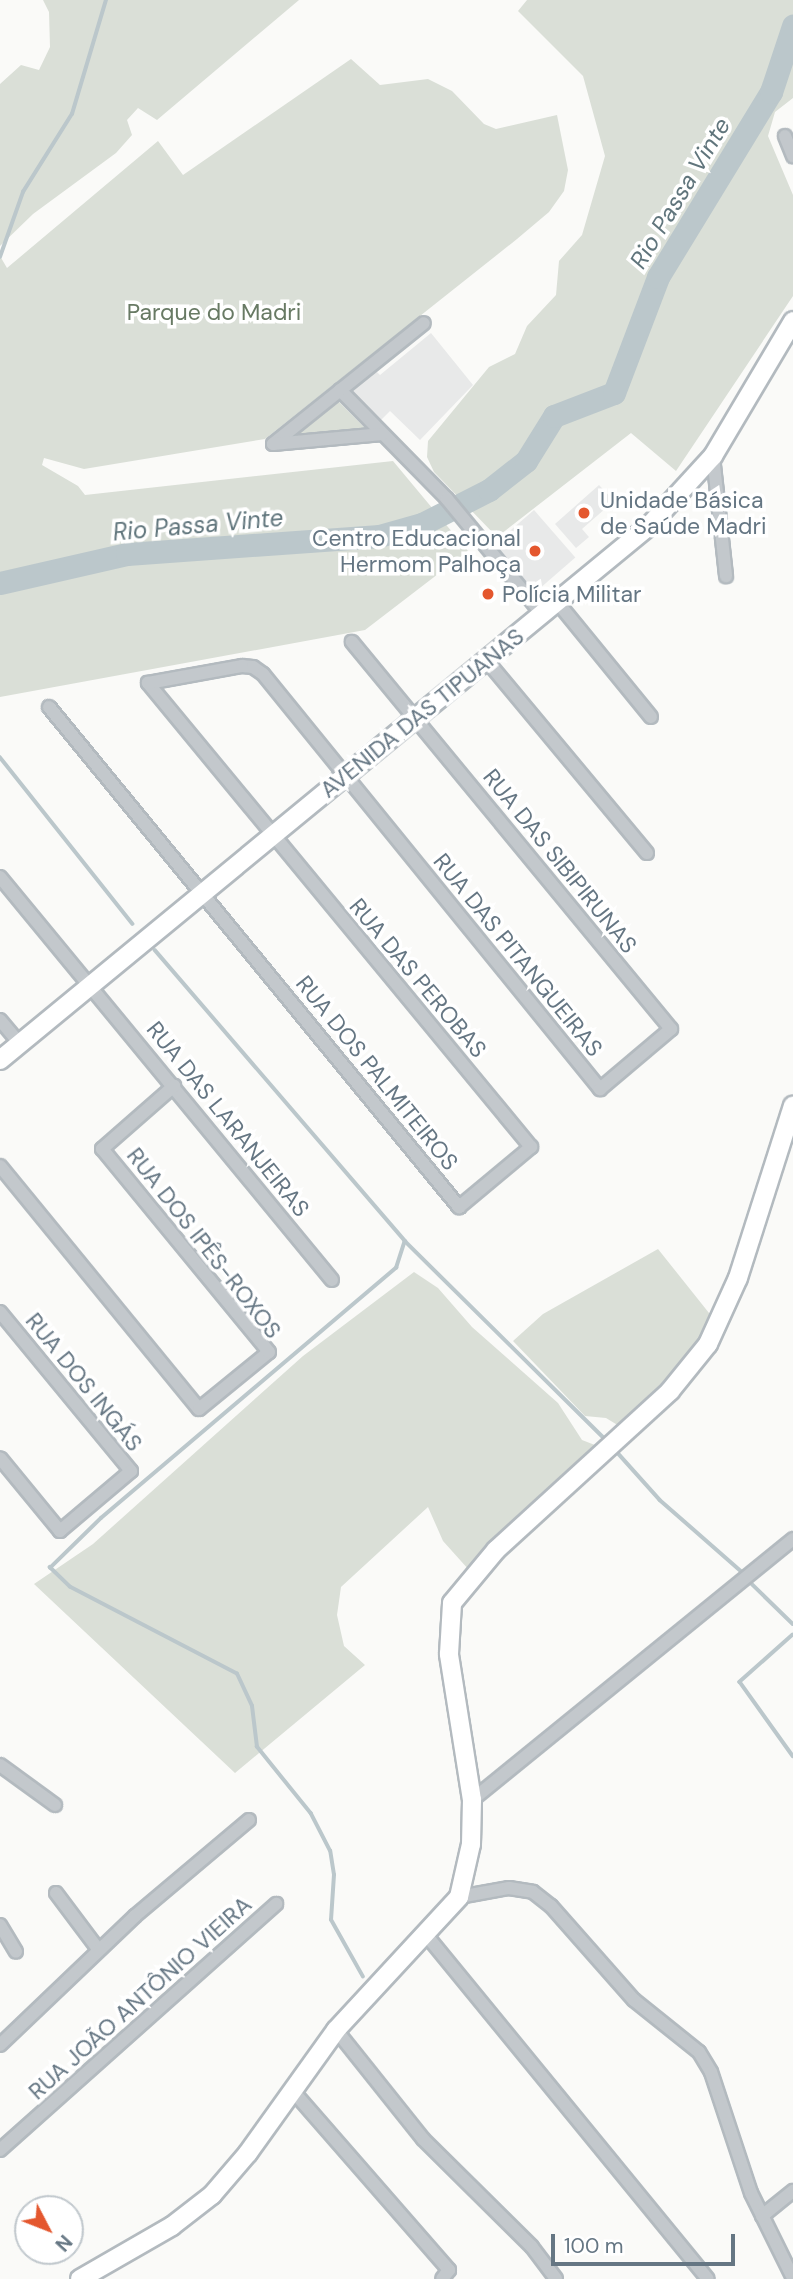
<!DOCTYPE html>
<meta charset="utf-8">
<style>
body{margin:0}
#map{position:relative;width:793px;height:2279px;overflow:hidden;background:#fafaf8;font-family:"DM Sans",sans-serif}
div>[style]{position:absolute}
.built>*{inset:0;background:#e8e9e9;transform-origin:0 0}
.green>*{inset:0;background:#dadfd7}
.stream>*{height:3.5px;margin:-1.75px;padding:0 1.75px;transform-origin:1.75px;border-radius:1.75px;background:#bbc7cb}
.river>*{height:23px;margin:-11.5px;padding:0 11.5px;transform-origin:11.5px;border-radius:11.5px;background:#bbc7cb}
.roads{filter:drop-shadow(2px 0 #b3babf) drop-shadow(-2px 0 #b3babf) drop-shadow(0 2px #b3babf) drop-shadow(0 -2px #b3babf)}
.street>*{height:12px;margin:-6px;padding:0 6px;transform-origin:6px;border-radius:6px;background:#c3c8cc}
.secondary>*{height:18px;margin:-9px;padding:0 9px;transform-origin:9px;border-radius:9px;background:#fff}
.dots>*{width:19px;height:19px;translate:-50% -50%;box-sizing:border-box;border:4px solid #fff;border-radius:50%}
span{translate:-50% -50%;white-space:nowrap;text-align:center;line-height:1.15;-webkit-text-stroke:7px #fff;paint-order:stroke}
.park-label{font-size:23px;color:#687a64}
.poi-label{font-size:23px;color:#657683}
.left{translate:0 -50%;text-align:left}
.right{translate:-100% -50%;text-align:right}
.street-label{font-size:23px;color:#657683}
.water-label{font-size:24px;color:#60757c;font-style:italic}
.north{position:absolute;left:14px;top:2195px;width:70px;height:70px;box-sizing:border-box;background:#fff;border:2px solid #c1c8cd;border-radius:50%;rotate:132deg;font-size:19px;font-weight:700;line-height:28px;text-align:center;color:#657683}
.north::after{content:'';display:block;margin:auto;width:24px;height:32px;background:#e4572e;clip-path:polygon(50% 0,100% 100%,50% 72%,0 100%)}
.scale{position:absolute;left:551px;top:2234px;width:184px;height:32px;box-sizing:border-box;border:4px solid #657683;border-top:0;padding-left:9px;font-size:21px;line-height:24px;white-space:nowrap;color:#657683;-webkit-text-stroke:5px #fff;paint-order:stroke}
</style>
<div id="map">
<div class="built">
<i style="clip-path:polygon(431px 333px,473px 385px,420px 440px,390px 411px,379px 422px,352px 394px,352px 388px,373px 368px,380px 375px)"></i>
<i style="clip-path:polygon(599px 485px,614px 501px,582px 529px,589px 537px,576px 548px,555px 524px)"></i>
<i style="left:534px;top:510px;width:63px;height:53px;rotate:49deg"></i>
</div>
<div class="green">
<i style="clip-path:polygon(43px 0,299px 0,157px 120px,138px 108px,127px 120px,132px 135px,116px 153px,33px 214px,0 246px,0 84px,21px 65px,39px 70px,50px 47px,49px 12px)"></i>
<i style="clip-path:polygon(527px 0,793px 0,793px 98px,775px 112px,768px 136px,793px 195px,793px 296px,676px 471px,631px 433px,497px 537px,434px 472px,427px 457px,428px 441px,489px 367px,515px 354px,527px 326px,556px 295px,559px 261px,582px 235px,605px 156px,583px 76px,518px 11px)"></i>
<i style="clip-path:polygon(351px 59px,380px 85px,428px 79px,452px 91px,484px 124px,496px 129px,557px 115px,568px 170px,564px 191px,549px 212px,517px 239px,265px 439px,84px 469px,44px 458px,42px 465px,78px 486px,85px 495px,393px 461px,468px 551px,365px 630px,0 697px,0 256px,7px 268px,158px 141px,183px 175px)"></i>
<i style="clip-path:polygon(335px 398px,365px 428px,294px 437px,293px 434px)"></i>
<i style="clip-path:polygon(658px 1249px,713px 1318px,692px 1358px,624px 1429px,606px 1418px,585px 1416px,513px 1341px,543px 1314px)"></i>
<i style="clip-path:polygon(414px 1272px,438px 1288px,472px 1327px,558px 1403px,582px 1440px,600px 1447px,469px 1570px,443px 1541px,428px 1507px,341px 1587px,337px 1615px,344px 1646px,365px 1665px,235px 1773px,34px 1584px,93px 1544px,303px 1356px)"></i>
</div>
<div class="stream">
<i style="left:0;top:257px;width:69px;rotate:-70.5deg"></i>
<i style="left:23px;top:192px;width:92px;rotate:-57.9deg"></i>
<i style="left:72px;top:114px;width:119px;rotate:-73.4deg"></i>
<i style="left:0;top:757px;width:213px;rotate:51.5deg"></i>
<i style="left:155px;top:950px;width:384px;rotate:49.3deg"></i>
<i style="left:405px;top:1241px;width:279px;rotate:44.7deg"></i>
<i style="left:617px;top:1452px;width:64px;rotate:48.1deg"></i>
<i style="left:660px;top:1500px;width:108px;rotate:41.2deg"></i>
<i style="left:752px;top:1584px;width:57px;rotate:44.3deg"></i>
<i style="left:793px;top:1635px;width:71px;rotate:138.4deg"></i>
<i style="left:740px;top:1682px;width:91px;rotate:54.4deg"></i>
<i style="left:363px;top:1977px;width:65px;rotate:-119.3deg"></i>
<i style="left:331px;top:1920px;width:45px;rotate:-86.2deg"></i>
<i style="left:334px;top:1875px;width:24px;rotate:-99deg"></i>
<i style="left:330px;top:1851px;width:42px;rotate:-117.2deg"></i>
<i style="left:311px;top:1814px;width:86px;rotate:-128.9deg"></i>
<i style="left:257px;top:1747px;width:41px;rotate:-97deg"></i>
<i style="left:252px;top:1706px;width:35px;rotate:-115deg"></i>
<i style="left:237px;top:1674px;width:188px;rotate:-152.5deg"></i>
<i style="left:70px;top:1587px;width:28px;rotate:-136deg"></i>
<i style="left:50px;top:1568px;width:71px;rotate:-44.4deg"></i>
<i style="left:101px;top:1518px;width:387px;rotate:-40.3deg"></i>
<i style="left:396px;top:1268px;width:28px;rotate:-72deg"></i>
</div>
<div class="river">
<i style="left:0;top:583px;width:130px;rotate:-12.9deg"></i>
<i style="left:127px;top:554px;width:253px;rotate:-4.1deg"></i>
<i style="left:379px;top:536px;width:45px;rotate:-15.6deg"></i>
<i style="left:422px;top:524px;width:75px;rotate:-26.9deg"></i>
<i style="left:489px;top:490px;width:47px;rotate:-38.1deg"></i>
<i style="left:526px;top:461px;width:53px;rotate:-58.1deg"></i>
<i style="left:554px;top:416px;width:64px;rotate:-21deg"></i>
<i style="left:614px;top:393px;width:124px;rotate:-69.2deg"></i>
<i style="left:658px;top:277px;width:217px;rotate:-58.6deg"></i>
<i style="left:771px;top:92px;width:70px;rotate:-71.6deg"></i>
</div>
<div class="roads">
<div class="street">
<i style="left:785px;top:136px;width:22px;rotate:68deg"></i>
<i style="left:340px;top:390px;width:153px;rotate:45.5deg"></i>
<i style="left:447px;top:499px;width:151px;rotate:50.4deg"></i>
<i style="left:273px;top:444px;width:193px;rotate:-38.7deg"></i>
<i style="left:273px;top:444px;width:110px;rotate:-5.2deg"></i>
<i style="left:713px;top:456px;width:121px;rotate:83.8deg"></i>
<i style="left:558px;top:603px;width:147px;rotate:50.8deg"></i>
<i style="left:487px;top:661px;width:250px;rotate:50.2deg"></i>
<i style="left:49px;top:707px;width:647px;rotate:50.65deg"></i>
<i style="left:459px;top:1207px;width:94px;rotate:-39.8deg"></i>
<i style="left:531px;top:1147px;width:602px;rotate:-129.54deg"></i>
<i style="left:148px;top:683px;width:96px;rotate:-10.3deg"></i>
<i style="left:242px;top:666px;width:11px;rotate:5deg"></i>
<i style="left:253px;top:667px;width:12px;rotate:35deg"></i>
<i style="left:263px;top:674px;width:535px;rotate:50.92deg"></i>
<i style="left:600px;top:1089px;width:93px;rotate:-40.2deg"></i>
<i style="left:671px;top:1029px;width:502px;rotate:-129.5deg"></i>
<i style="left:0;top:877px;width:522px;rotate:50.52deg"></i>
<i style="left:0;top:1020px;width:31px;rotate:50deg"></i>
<i style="left:0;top:1166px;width:314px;rotate:50.7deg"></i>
<i style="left:199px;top:1409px;width:90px;rotate:-39.2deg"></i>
<i style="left:269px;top:1352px;width:263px;rotate:-129.4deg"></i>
<i style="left:102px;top:1149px;width:96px;rotate:-41.2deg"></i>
<i style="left:0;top:1312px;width:206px;rotate:50.5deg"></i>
<i style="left:131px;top:1471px;width:93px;rotate:139.8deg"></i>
<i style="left:60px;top:1531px;width:94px;rotate:-129.4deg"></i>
<i style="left:0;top:1765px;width:68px;rotate:36deg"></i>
<i style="left:472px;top:1800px;width:414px;rotate:-39.1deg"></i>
<i style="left:56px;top:1893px;width:70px;rotate:53.1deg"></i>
<i style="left:459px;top:1897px;width:51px;rotate:-10.2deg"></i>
<i style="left:509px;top:1888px;width:24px;rotate:9deg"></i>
<i style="left:533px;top:1892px;width:23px;rotate:38deg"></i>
<i style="left:551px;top:1906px;width:125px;rotate:48.6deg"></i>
<i style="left:634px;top:2000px;width:83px;rotate:38.7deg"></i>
<i style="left:699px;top:2052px;width:23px;rotate:59deg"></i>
<i style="left:711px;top:2072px;width:127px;rotate:71.7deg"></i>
<i style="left:751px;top:2193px;width:95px;rotate:63.7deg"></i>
<i style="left:0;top:1925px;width:31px;rotate:59deg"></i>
<i style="left:427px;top:1936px;width:443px;rotate:50.7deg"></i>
<i style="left:336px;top:2030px;width:139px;rotate:51.4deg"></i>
<i style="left:423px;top:2139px;width:153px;rotate:44.7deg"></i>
<i style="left:532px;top:2247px;width:40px;rotate:53deg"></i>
<i style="left:0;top:2045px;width:187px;rotate:-43.7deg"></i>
<i style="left:135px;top:1916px;width:149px;rotate:-40.1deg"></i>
<i style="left:292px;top:2090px;width:239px;rotate:48.9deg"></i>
<i style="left:449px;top:2270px;width:11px;rotate:128deg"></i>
<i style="left:0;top:2150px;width:370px;rotate:-41.7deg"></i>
<i style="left:762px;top:2216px;width:40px;rotate:-39deg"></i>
</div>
<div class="secondary">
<i style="left:0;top:1060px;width:840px;rotate:-39.45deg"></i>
<i style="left:649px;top:526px;width:95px;rotate:-47.6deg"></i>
<i style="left:713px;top:456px;width:157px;rotate:-59.3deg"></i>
<i style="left:80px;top:2279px;width:106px;rotate:-29.9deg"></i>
<i style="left:172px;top:2226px;width:51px;rotate:-37.8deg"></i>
<i style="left:212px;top:2195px;width:55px;rotate:-49.4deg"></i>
<i style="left:248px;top:2153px;width:151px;rotate:-54.4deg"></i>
<i style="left:336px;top:2030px;width:181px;rotate:-47.2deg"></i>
<i style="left:459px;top:1897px;width:54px;rotate:-77.2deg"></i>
<i style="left:471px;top:1844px;width:44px;rotate:-88.7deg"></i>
<i style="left:472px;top:1800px;width:148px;rotate:-99deg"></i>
<i style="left:449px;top:1654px;width:51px;rotate:-86.6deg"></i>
<i style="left:452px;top:1603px;width:69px;rotate:-50.3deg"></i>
<i style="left:496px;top:1550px;width:236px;rotate:-42.4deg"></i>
<i style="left:670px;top:1391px;width:60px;rotate:-51deg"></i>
<i style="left:708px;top:1344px;width:72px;rotate:-65.6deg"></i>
<i style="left:738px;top:1278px;width:181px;rotate:-72.3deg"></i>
</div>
</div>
<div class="dots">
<i style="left:584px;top:513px;background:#e4572e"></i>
<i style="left:535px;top:551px;background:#e4572e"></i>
<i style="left:488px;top:594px;background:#e4572e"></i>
</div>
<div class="park-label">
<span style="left:214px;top:312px">Parque do Madri</span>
</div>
<div class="poi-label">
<span class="left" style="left:600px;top:513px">Unidade Básica<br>de Saúde Madri</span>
<span class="right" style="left:521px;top:551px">Centro Educacional<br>Hermom Palhoça</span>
<span class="left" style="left:502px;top:594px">Polícia Militar</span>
</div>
<div class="street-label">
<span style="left:422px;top:713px;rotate:-39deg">AVENIDA DAS TIPUANAS</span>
<span style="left:560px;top:861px;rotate:51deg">RUA DAS SIBIPIRUNAS</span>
<span style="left:518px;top:955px;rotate:51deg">RUA DAS PITANGUEIRAS</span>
<span style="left:418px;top:978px;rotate:50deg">RUA DAS PEROBAS</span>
<span style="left:377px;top:1073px;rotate:51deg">RUA DOS PALMITEIROS</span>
<span style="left:228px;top:1119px;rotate:51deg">RUA DAS LARANJEIRAS</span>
<span style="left:204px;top:1243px;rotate:52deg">RUA DOS IPÊS-ROXOS</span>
<span style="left:84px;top:1382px;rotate:51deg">RUA DOS INGÁS</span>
<span style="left:140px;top:1998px;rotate:-42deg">RUA JOÃO ANTÔNIO VIEIRA</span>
</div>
<div class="water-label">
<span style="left:680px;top:193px;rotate:-59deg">Rio Passa Vinte</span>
<span style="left:198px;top:525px;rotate:-5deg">Rio Passa Vinte</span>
</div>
<div class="north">N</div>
<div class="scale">100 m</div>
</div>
